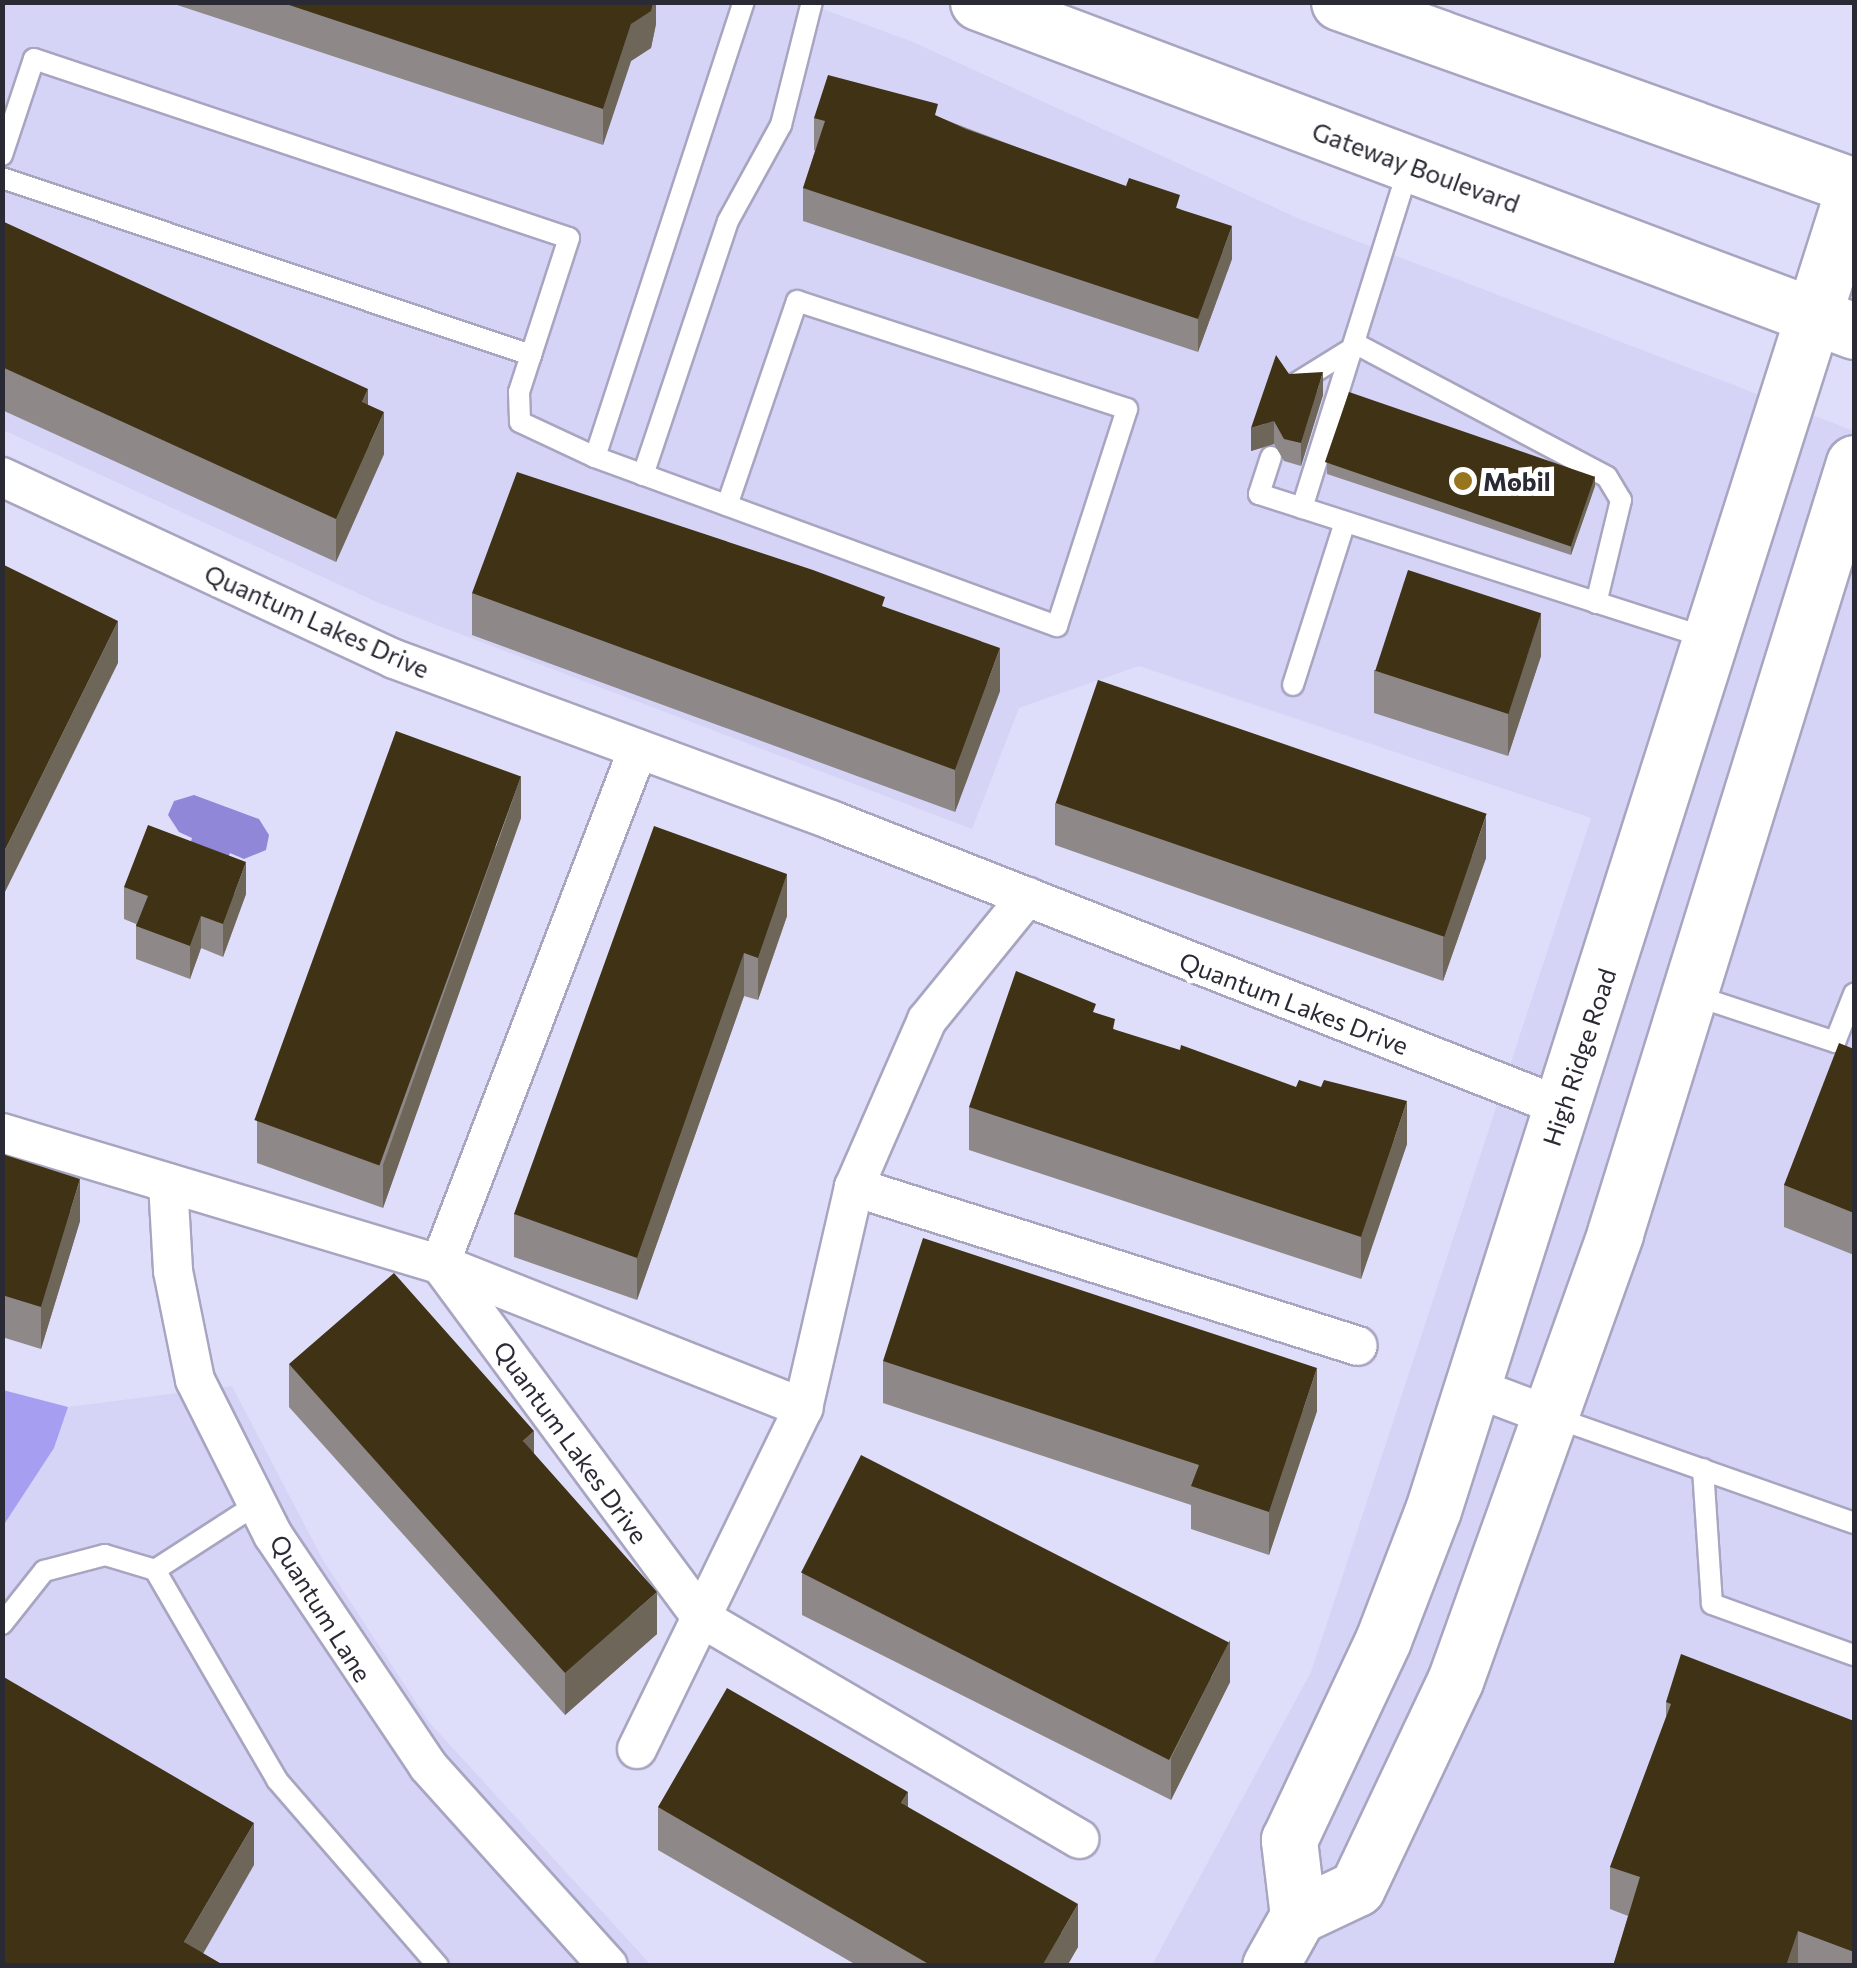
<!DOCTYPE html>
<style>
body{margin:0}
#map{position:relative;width:1857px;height:1968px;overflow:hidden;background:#dfdefa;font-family:Commissioner,sans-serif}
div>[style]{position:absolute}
.built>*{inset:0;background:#d5d4f7}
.forest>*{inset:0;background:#a69ef1}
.water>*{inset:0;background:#9087d8}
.roads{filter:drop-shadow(2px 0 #a7a5c0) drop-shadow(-2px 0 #a7a5c0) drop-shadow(0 2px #a7a5c0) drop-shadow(0 -2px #a7a5c0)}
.lane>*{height:20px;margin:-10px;padding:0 10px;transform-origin:10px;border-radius:10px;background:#fff}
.street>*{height:38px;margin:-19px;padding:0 19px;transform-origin:19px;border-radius:19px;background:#fff}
.secondary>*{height:55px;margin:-27.5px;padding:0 27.5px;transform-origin:27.5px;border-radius:27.5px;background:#fff}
.wall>*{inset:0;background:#8f8888}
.shaded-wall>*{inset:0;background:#6f665a}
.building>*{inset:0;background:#3f3215;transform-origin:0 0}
.dots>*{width:28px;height:28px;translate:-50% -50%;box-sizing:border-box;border:5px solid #fff;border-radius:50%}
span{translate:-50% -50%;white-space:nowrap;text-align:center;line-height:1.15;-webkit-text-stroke:10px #fff;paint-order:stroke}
.street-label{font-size:25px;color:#2a2a34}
.poi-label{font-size:25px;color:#2a2a34;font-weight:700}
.left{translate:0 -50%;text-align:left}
.frame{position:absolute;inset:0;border:5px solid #2a2a34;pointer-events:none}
</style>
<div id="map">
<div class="built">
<i style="clip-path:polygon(804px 2px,913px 42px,1302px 220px,1854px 431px,1854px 1965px,1152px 1965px,1311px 1672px,1591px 818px,1139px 666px,1019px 708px,972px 829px,379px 603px,3px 430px,3px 3px)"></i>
<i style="clip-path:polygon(232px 1386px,323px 1560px,429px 1722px,651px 1965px,3px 1965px,2px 1526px,54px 1448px,68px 1407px)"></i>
</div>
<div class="forest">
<i style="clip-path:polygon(3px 1390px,68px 1407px,54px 1448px,3px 1526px)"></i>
</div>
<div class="water">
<i style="clip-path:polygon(194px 795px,259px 819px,269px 835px,266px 850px,244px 859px,230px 853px,226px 863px,189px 848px,192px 838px,179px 832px,168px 815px,174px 801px)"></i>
</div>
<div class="roads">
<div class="lane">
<i style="left:2px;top:155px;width:101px;rotate:-71.6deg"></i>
<i style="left:34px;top:59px;width:564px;rotate:18.5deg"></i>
<i style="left:569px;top:238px;width:162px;rotate:108deg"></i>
<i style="left:519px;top:392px;width:30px;rotate:88deg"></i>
<i style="left:520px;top:422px;width:83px;rotate:25deg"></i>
<i style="left:595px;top:457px;width:492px;rotate:20.1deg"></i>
<i style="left:1057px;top:626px;width:228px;rotate:-72.1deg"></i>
<i style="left:1127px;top:409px;width:347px;rotate:-161.9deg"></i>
<i style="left:797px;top:301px;width:216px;rotate:108.9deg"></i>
<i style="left:2px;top:178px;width:558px;rotate:18.5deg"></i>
<i style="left:1295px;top:384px;width:74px;rotate:-31.8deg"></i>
<i style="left:1358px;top:345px;width:282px;rotate:27.9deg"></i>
<i style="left:1607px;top:477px;width:27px;rotate:59deg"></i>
<i style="left:1621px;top:500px;width:106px;rotate:103.6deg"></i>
<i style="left:595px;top:457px;width:479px;rotate:-71.9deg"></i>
<i style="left:1271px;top:457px;width:39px;rotate:108deg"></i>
<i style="left:1259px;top:494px;width:471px;rotate:17.8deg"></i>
<i style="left:643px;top:475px;width:268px;rotate:-71.5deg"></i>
<i style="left:728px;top:221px;width:110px;rotate:-61.1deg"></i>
<i style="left:781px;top:125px;width:127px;rotate:-75.9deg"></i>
<i style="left:1302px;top:508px;width:357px;rotate:-72.6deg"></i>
<i style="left:1293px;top:685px;width:171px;rotate:-72.3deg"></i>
<i style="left:1693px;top:995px;width:150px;rotate:18.3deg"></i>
<i style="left:1835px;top:1042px;width:52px;rotate:-68.4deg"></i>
<i style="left:1553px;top:1417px;width:319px;rotate:19.4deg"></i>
<i style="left:1703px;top:1469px;width:135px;rotate:86.2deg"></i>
<i style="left:1712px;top:1604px;width:151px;rotate:19.8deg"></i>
<i style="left:155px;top:1570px;width:243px;rotate:59.8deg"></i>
<i style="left:277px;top:1780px;width:246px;rotate:49.1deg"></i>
<i style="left:2px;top:1624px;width:68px;rotate:-51.6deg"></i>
<i style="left:44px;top:1571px;width:63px;rotate:-14.7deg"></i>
<i style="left:105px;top:1555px;width:52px;rotate:16.7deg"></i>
<i style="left:155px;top:1570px;width:121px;rotate:-32.9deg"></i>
</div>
<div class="street">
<i style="left:2px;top:477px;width:432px;rotate:24.9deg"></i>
<i style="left:394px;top:659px;width:466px;rotate:20.2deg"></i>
<i style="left:831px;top:820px;width:785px;rotate:21.44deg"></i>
<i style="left:638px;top:749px;width:552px;rotate:111.03deg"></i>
<i style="left:440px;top:1264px;width:442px;rotate:53.5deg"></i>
<i style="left:703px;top:1619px;width:436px;rotate:30.3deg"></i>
<i style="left:2px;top:1133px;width:457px;rotate:16.7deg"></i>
<i style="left:440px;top:1264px;width:391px;rotate:21.6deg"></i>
<i style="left:168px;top:1183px;width:88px;rotate:86.7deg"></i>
<i style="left:173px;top:1271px;width:111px;rotate:78.6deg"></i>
<i style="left:195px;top:1380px;width:174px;rotate:63.3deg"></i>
<i style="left:273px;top:1535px;width:278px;rotate:56.1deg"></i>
<i style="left:428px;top:1766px;width:269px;rotate:48deg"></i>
<i style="left:854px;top:1187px;width:528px;rotate:17.51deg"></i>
<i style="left:1473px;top:1387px;width:85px;rotate:20.6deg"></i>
<i style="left:637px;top:1749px;width:379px;rotate:-64deg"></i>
<i style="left:803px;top:1408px;width:227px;rotate:-77deg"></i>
<i style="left:854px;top:1187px;width:182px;rotate:-66.4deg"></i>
<i style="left:927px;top:1020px;width:159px;rotate:-50.9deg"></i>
</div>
<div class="secondary">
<i style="left:978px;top:2px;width:936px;rotate:20.58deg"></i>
<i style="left:1339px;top:2px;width:547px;rotate:19.66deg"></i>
<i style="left:1298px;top:1916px;width:77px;rotate:-96.8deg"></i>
<i style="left:1289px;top:1840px;width:221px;rotate:-64.8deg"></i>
<i style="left:1383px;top:1640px;width:139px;rotate:-69deg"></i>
<i style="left:1433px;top:1510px;width:1387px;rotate:-72.34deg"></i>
<i style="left:1270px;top:1966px;width:57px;rotate:-60.8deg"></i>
<i style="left:1298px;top:1916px;width:65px;rotate:-25.4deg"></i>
<i style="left:1357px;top:1888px;width:229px;rotate:-64.7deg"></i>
<i style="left:1455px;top:1681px;width:476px;rotate:-70.3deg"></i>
<i style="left:1615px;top:1233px;width:806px;rotate:-72.76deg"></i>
</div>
</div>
<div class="wall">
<i style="clip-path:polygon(168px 2px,656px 2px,656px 24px,651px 48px,631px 61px,603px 145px)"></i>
<i style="clip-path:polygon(938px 117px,1180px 209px,1232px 259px,1198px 352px,803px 221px,803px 188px,815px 151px,814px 150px,814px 118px)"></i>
<i style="clip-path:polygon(2px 221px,384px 454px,336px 562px,2px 410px)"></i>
<i style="clip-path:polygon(1289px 374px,1323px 395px,1301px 466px,1284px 461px,1274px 444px,1251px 451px)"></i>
<i style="clip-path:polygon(1327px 463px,1595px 486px,1571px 555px,1327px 474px)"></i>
<i style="clip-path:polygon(472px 593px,885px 607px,1000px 691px,955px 812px,472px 635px)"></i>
<i style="clip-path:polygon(1541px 656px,1508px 756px,1374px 713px,1374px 670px)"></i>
<i style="clip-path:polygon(1055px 803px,1486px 858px,1443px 981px,1055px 845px)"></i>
<i style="clip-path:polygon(521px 818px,383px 1208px,257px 1163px,257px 1121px)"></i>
<i style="clip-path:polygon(787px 874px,787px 916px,758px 1000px,744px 996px,637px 1300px,514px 1257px,514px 1214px)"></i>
<i style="clip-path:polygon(124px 887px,246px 894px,223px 957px,201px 948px,190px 979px,136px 959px,136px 924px,124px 919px)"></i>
<i style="clip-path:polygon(1096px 1013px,1115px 1030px,1407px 1144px,1361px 1279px,969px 1150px,969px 1107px)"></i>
<i style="clip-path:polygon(1854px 1049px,1854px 1255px,1784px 1227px,1784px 1185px)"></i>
<i style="clip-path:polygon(2px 1154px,80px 1221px,41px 1349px,2px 1337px)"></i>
<i style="clip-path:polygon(883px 1361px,1317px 1411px,1269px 1555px,1191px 1529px,1191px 1505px,883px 1403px)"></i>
<i style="clip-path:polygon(289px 1364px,657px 1634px,565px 1715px,289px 1407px)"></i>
<i style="clip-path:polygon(802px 1573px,1230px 1682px,1171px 1800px,802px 1615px)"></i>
<i style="clip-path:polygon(1666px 1702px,1854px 1721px,1854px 1966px,1613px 1966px,1628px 1916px,1610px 1909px,1610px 1867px,1666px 1717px)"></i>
<i style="clip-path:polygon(658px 1807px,908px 1807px,1078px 1947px,1067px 1966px,858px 1966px,658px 1850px)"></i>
</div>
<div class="shaded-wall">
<i style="clip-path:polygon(653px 2px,656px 2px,656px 24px,651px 48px,631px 61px,603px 145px,603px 109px,631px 24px)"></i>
<i style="clip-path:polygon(1232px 226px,1232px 259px,1198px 352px,1198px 319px)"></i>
<i style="clip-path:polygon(1323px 372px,1323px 395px,1301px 466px,1301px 443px)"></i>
<i style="clip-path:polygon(368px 389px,368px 431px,362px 402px)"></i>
<i style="clip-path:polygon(384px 412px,384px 454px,336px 562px,336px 519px)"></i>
<i style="clip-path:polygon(1274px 421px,1274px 444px,1251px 451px,1251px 428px)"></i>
<i style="clip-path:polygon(1595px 475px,1595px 486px,1571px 555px,1571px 544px)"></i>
<i style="clip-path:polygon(1541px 613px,1541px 656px,1508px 756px,1508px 714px)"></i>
<i style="clip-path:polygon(118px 621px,118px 663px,2px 898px,2px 856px)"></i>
<i style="clip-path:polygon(1000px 648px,1000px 691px,955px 812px,955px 770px)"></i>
<i style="clip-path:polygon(521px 776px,521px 818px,383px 1208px,383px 1165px)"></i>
<i style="clip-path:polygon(1486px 816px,1486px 858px,1443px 981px,1443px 939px)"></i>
<i style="clip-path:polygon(246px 862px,246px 894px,223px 957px,223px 924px)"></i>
<i style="clip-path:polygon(787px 874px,787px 916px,758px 1000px,758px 958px)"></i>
<i style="clip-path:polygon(201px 916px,201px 948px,190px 979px,190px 946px)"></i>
<i style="clip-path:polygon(744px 953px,744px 996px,637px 1300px,637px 1258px)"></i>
<i style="clip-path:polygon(1407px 1101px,1407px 1144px,1361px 1279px,1361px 1237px)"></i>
<i style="clip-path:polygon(80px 1179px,80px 1221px,41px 1349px,41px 1307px)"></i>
<i style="clip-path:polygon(1317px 1368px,1317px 1411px,1269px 1555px,1269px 1512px)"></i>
<i style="clip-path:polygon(534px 1431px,534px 1473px,523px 1441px)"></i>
<i style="clip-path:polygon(657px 1592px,657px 1634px,565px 1715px,565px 1673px)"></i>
<i style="clip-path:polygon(1230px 1640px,1230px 1682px,1171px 1800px,1171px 1758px)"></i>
<i style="clip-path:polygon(908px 1792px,908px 1834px,901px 1803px)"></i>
<i style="clip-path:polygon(254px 1823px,254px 1865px,196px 1966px,184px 1942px)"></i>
<i style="clip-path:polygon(1078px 1904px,1078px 1947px,1067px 1966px,1042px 1966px)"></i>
<i style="clip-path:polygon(1798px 1931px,1798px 1966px,1786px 1966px)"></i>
</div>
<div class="building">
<i style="clip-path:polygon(280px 2px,653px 2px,651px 11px,631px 24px,603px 109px)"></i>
<i style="clip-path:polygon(828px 75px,938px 104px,935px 115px,966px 129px,1126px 186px,1129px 178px,1180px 195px,1176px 208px,1232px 226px,1198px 319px,803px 188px,825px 121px,814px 118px)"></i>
<i style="clip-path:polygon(2px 221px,368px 389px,362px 402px,384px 412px,336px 519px,2px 367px)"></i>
<i style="clip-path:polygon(1276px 355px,1289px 374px,1323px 372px,1301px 443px,1284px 439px,1274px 421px,1251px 428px)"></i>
<i style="left:1349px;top:392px;width:260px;height:74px;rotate:19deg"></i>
<i style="clip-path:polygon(517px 472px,813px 570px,885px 597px,882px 606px,1000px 648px,955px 770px,472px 593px)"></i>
<i style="clip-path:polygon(2px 564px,118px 621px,2px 856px)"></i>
<i style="left:1408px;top:570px;width:140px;height:106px;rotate:18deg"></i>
<i style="left:1098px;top:680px;width:411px;height:130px;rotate:19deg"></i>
<i style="left:396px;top:731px;width:133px;height:414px;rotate:20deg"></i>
<i style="clip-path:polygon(148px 825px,246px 862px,223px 924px,201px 916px,190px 946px,136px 926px,148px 896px,124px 887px)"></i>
<i style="clip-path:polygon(654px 826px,787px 874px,758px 958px,744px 953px,637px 1258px,514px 1214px)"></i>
<i style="clip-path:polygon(1016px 971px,1096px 1004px,1093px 1012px,1115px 1019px,1113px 1029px,1180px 1050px,1181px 1045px,1296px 1087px,1299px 1080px,1321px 1087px,1324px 1080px,1407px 1101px,1361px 1237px,969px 1107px)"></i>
<i style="clip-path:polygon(1839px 1043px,1854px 1049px,1854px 1213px,1784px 1185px)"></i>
<i style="clip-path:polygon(2px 1154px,80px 1179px,41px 1307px,2px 1295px)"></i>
<i style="clip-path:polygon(923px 1238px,1317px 1368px,1269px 1512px,1191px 1486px,1199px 1465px,883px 1361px)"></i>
<i style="clip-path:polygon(394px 1273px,534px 1431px,523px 1441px,657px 1592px,565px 1673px,289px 1364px)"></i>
<i style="left:861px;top:1455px;width:413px;height:132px;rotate:27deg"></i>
<i style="clip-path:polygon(1681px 1654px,1854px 1721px,1854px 1952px,1798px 1931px,1786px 1966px,1613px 1966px,1640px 1877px,1610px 1867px,1671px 1704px,1666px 1702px)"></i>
<i style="clip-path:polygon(2px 1676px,254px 1823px,184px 1942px,225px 1966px,2px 1966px)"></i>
<i style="clip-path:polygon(727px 1688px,908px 1792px,901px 1803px,1078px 1904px,1042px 1966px,932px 1966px,658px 1807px)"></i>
</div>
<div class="dots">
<i style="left:1463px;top:481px;background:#97751e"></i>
</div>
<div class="street-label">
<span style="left:1416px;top:167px;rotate:20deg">Gateway Boulevard</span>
<span style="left:317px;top:621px;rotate:24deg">Quantum Lakes Drive</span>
<span style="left:1294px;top:1003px;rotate:21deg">Quantum Lakes Drive</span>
<span style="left:1579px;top:1057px;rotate:-72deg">High Ridge Road</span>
<span style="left:571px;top:1442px;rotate:54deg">Quantum Lakes Drive</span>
<span style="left:321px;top:1608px;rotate:58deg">Quantum Lane</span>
</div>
<div class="poi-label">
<span class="left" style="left:1483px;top:481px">Mobil</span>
</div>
<div class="frame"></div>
</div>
